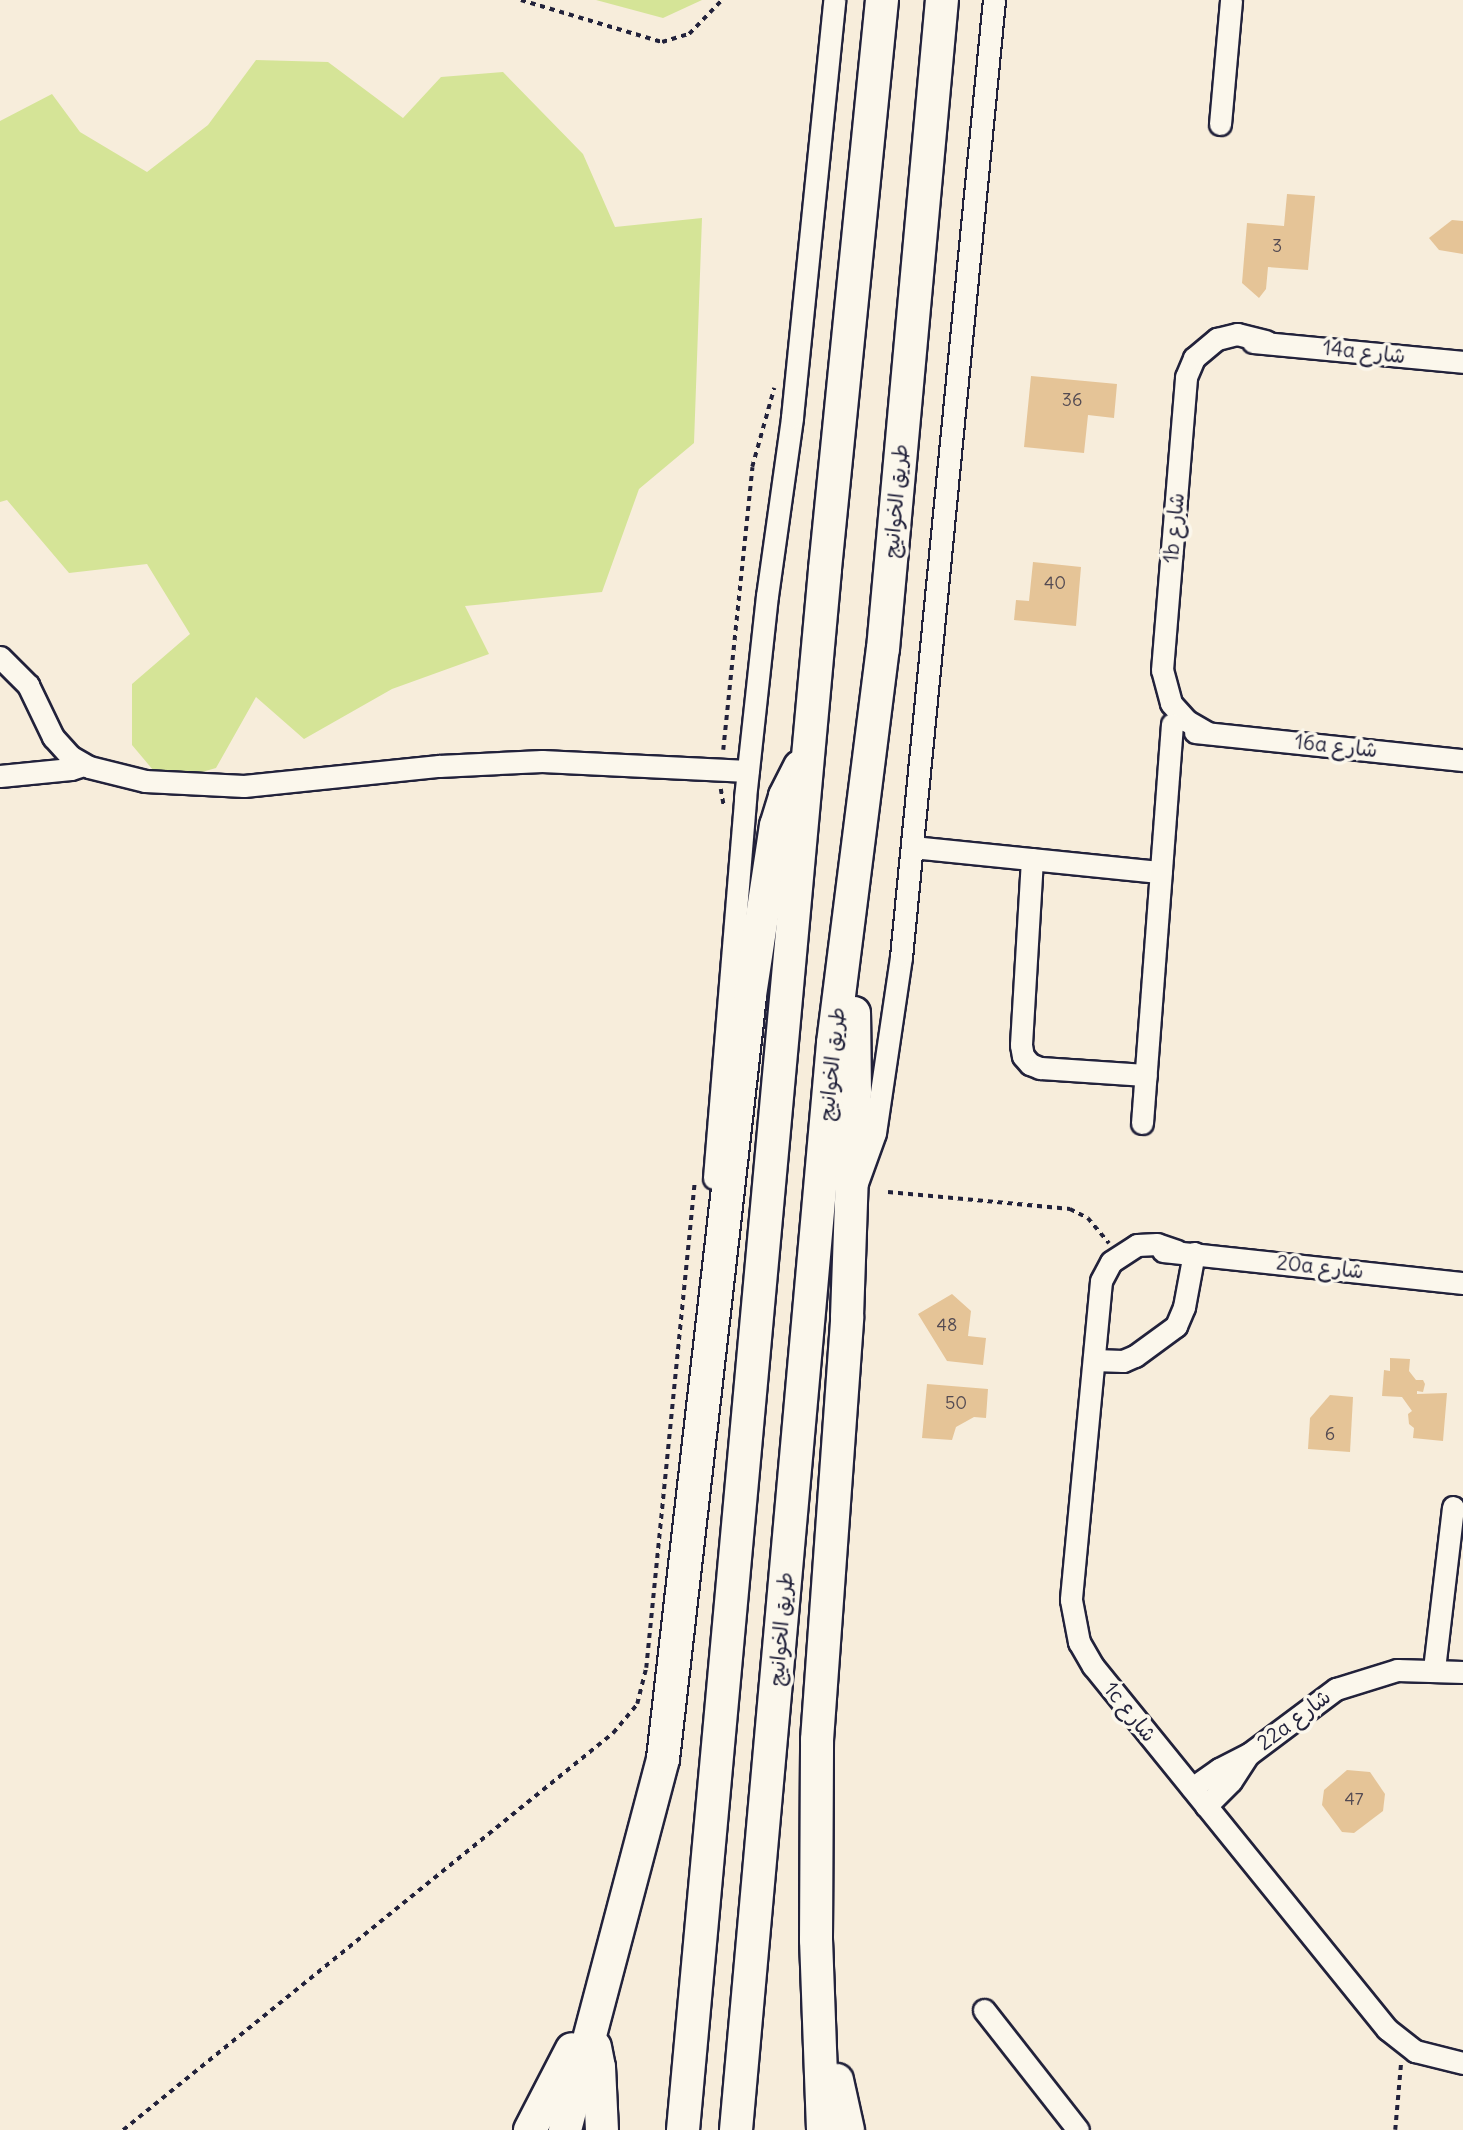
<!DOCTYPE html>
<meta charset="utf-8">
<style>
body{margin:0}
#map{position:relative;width:1463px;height:2130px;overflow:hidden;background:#f7eddb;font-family:Delius,"Playpen Sans Arabic",sans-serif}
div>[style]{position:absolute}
.green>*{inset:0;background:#d5e497}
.building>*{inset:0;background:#e5c497}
.path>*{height:3.5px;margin-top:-1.75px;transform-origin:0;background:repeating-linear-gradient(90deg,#22223b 0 5px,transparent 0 10px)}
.roads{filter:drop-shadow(2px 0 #22223b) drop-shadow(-2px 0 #22223b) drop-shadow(0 2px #22223b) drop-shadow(0 -2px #22223b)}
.minor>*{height:21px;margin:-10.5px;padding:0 10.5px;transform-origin:10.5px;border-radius:10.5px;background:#fbf7ec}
.highway>*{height:32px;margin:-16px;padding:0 16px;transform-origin:16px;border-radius:16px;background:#fbf7ec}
span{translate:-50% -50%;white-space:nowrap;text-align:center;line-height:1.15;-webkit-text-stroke:7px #fbf7ec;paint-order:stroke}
.number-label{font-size:18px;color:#534a52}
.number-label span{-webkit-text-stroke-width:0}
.street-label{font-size:21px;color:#22223b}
</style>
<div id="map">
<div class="green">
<i style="clip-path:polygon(596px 0,702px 0,663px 18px)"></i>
<i style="clip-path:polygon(256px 60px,328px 62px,403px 118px,441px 77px,503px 72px,583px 154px,615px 227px,702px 218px,694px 443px,639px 489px,602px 592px,465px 606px,489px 654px,392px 689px,304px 739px,256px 697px,216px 768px,164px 783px,132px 745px,132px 684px,190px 634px,147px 564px,69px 573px,7px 500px,0 502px,0 121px,52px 94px,80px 132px,147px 172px,208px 125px)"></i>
</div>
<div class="building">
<i style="clip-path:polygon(1287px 194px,1315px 196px,1308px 270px,1268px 267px,1266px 289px,1259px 298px,1242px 283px,1247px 223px,1284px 226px)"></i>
<i style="clip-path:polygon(1452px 220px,1463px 221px,1463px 254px,1439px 250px,1429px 238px)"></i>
<i style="clip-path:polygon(1031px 376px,1117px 384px,1114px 418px,1088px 415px,1084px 453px,1024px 447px)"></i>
<i style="clip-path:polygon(1033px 562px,1081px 567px,1076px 626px,1014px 620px,1016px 600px,1029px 601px)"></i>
<i style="clip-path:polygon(952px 1294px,971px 1311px,968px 1336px,986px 1338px,983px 1365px,947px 1361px,918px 1314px)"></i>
<i style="clip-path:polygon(1390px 1358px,1410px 1359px,1409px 1371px,1416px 1380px,1423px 1380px,1425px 1384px,1423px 1392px,1417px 1391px,1417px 1394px,1447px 1393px,1443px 1441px,1413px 1438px,1414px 1428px,1409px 1424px,1408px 1414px,1412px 1411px,1402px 1397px,1382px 1396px,1384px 1370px,1390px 1371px)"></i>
<i style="clip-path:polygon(927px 1384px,988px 1389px,986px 1418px,974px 1417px,956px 1427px,952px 1440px,922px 1438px)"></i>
<i style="clip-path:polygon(1330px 1395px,1353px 1397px,1350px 1452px,1308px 1449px,1310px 1418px)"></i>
<i style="clip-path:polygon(1347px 1770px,1370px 1772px,1385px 1794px,1383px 1811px,1354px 1833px,1342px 1832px,1322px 1805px,1324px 1790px)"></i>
</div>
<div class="path">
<i style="left:521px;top:0;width:147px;rotate:16.6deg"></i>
<i style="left:662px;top:42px;width:28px;rotate:-17deg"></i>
<i style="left:689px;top:34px;width:47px;rotate:-45.9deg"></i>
<i style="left:723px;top:750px;width:284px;rotate:-84.1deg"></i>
<i style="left:752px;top:467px;width:82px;rotate:-74.4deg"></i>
<i style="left:721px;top:789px;width:17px;rotate:80deg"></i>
<i style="left:888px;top:1192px;width:183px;rotate:5.3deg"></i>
<i style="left:1070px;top:1209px;width:20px;rotate:27deg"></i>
<i style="left:1088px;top:1218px;width:33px;rotate:50deg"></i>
<i style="left:123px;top:2130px;width:631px;rotate:-39.01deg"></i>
<i style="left:613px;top:1733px;width:38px;rotate:-50deg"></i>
<i style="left:637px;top:1704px;width:37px;rotate:-76deg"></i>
<i style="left:646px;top:1668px;width:487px;rotate:-84.3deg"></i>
<i style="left:1395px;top:2130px;width:68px;rotate:-85deg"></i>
</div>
<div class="roads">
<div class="minor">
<i style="left:1220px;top:124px;width:124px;rotate:-84.9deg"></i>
<i style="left:1253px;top:342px;width:211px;rotate:5.4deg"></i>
<i style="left:0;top:657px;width:40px;rotate:45deg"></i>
<i style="left:28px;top:685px;width:58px;rotate:64.3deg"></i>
<i style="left:53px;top:737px;width:25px;rotate:48deg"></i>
<i style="left:70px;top:756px;width:22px;rotate:30deg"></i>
<i style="left:89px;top:767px;width:58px;rotate:14deg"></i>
<i style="left:145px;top:781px;width:99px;rotate:2.9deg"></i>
<i style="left:244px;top:786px;width:196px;rotate:-5.9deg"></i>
<i style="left:439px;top:766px;width:103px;rotate:-2.8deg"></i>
<i style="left:542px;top:761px;width:206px;rotate:2.8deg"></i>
<i style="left:1195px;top:732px;width:269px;rotate:6deg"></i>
<i style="left:1208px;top:733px;width:24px;rotate:-150deg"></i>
<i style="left:1187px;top:721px;width:24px;rotate:-132deg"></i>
<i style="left:1171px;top:703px;width:34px;rotate:-105deg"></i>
<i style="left:1162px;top:670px;width:294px;rotate:-85.3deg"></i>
<i style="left:1186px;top:377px;width:21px;rotate:-67deg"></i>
<i style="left:1194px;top:358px;width:30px;rotate:-40deg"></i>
<i style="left:1217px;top:339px;width:21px;rotate:-14deg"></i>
<i style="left:1237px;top:334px;width:30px;rotate:14deg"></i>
<i style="left:0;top:776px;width:71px;rotate:-5.6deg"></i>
<i style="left:71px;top:769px;width:13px;rotate:-18deg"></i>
<i style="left:913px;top:847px;width:249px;rotate:5.8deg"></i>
<i style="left:1032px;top:859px;width:186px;rotate:93.4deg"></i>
<i style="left:1021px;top:1045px;width:11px;rotate:80deg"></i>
<i style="left:1023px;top:1056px;width:11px;rotate:49deg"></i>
<i style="left:1030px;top:1064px;width:11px;rotate:22deg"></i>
<i style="left:1040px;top:1068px;width:106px;rotate:3.8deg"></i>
<i style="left:1142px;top:1123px;width:400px;rotate:-85.7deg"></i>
<i style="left:714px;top:1178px;width:381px;rotate:-85.3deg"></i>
<i style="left:745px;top:798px;width:203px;rotate:-83.8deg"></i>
<i style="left:767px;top:596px;width:181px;rotate:-82deg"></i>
<i style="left:792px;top:417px;width:419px;rotate:-84.2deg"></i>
<i style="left:857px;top:1183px;width:53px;rotate:-70.2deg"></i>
<i style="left:875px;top:1133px;width:178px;rotate:-81.6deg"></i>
<i style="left:901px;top:957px;width:962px;rotate:-84.45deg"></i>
<i style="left:1163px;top:1251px;width:302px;rotate:6.1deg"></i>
<i style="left:1177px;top:1251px;width:21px;rotate:-161deg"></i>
<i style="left:1157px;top:1244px;width:20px;rotate:177deg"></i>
<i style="left:1137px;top:1245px;width:31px;rotate:147deg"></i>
<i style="left:1111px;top:1262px;width:21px;rotate:118deg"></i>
<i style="left:1101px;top:1281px;width:320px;rotate:95.4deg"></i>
<i style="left:1071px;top:1600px;width:43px;rotate:79.2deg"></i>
<i style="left:1079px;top:1642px;width:28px;rotate:60deg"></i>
<i style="left:1093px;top:1666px;width:467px;rotate:51deg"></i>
<i style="left:1387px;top:2029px;width:36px;rotate:38deg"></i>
<i style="left:1415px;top:2051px;width:49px;rotate:14deg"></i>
<i style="left:1094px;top:1360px;width:29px;rotate:2deg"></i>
<i style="left:1123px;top:1361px;width:13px;rotate:-23deg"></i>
<i style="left:1135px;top:1356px;width:51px;rotate:-36.2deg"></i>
<i style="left:1176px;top:1326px;width:21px;rotate:-67deg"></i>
<i style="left:1184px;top:1307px;width:55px;rotate:-79.5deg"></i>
<i style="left:1434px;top:1669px;width:163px;rotate:-83.3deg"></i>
<i style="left:1192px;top:1788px;width:33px;rotate:-35deg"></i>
<i style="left:1219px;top:1769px;width:34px;rotate:-27deg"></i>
<i style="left:1249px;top:1754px;width:109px;rotate:-36.8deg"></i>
<i style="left:1336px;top:1689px;width:64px;rotate:-17.3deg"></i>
<i style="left:1397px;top:1670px;width:66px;rotate:1.7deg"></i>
<i style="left:1206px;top:1806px;width:35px;rotate:-45deg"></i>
<i style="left:1231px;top:1781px;width:31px;rotate:-57deg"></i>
<i style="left:984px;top:2010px;width:152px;rotate:51.9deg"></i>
</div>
<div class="highway">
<i style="left:595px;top:2047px;width:20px;rotate:79deg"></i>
<i style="left:599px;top:2067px;width:63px;rotate:87.3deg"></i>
<i style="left:837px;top:2080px;width:51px;rotate:77.6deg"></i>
<i style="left:530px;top:2130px;width:91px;rotate:-62.6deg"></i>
<i style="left:565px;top:2130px;width:384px;rotate:-75.2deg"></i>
<i style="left:663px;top:1759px;width:769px;rotate:-83.5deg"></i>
<i style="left:750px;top:995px;width:171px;rotate:-81.3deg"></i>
<i style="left:776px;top:826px;width:31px;rotate:-73deg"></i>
<i style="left:785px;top:796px;width:33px;rotate:-63deg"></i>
<i style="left:683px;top:2130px;width:1567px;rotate:-84.8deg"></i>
<i style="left:825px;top:569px;width:572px;rotate:-84.28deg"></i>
<i style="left:736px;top:2130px;width:1091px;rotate:-84.9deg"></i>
<i style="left:833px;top:1043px;width:397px;rotate:-82.8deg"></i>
<i style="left:883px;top:649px;width:652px;rotate:-84.81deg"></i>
<i style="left:823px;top:2130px;width:190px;rotate:-92.1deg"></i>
<i style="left:816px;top:1940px;width:200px;rotate:-89.7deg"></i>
<i style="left:817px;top:1740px;width:424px;rotate:-85.9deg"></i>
<i style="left:847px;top:1317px;width:225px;rotate:-88deg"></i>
<i style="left:855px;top:1092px;width:79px;rotate:-90.7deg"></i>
</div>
</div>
<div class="number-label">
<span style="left:1277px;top:246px">3</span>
<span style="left:1072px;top:400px">36</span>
<span style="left:1055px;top:583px">40</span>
<span style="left:947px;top:1325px">48</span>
<span style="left:956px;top:1403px">50</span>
<span style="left:1330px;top:1434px">6</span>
<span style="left:1354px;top:1799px">47</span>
</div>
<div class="street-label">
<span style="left:1364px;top:352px;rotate:6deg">14a شارع</span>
<span style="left:896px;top:501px;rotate:-85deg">طريق الخوانيج</span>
<span style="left:1174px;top:528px;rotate:-85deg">1b شارع</span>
<span style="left:1336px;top:746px;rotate:6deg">16a شارع</span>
<span style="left:832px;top:1064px;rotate:-84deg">طريق الخوانيج</span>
<span style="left:1320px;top:1267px;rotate:6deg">20a شارع</span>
<span style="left:781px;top:1629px;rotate:-85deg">طريق الخوانيج</span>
<span style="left:1130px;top:1712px;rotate:51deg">1c شارع</span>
<span style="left:1294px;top:1720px;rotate:-37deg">22a شارع</span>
</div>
</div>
